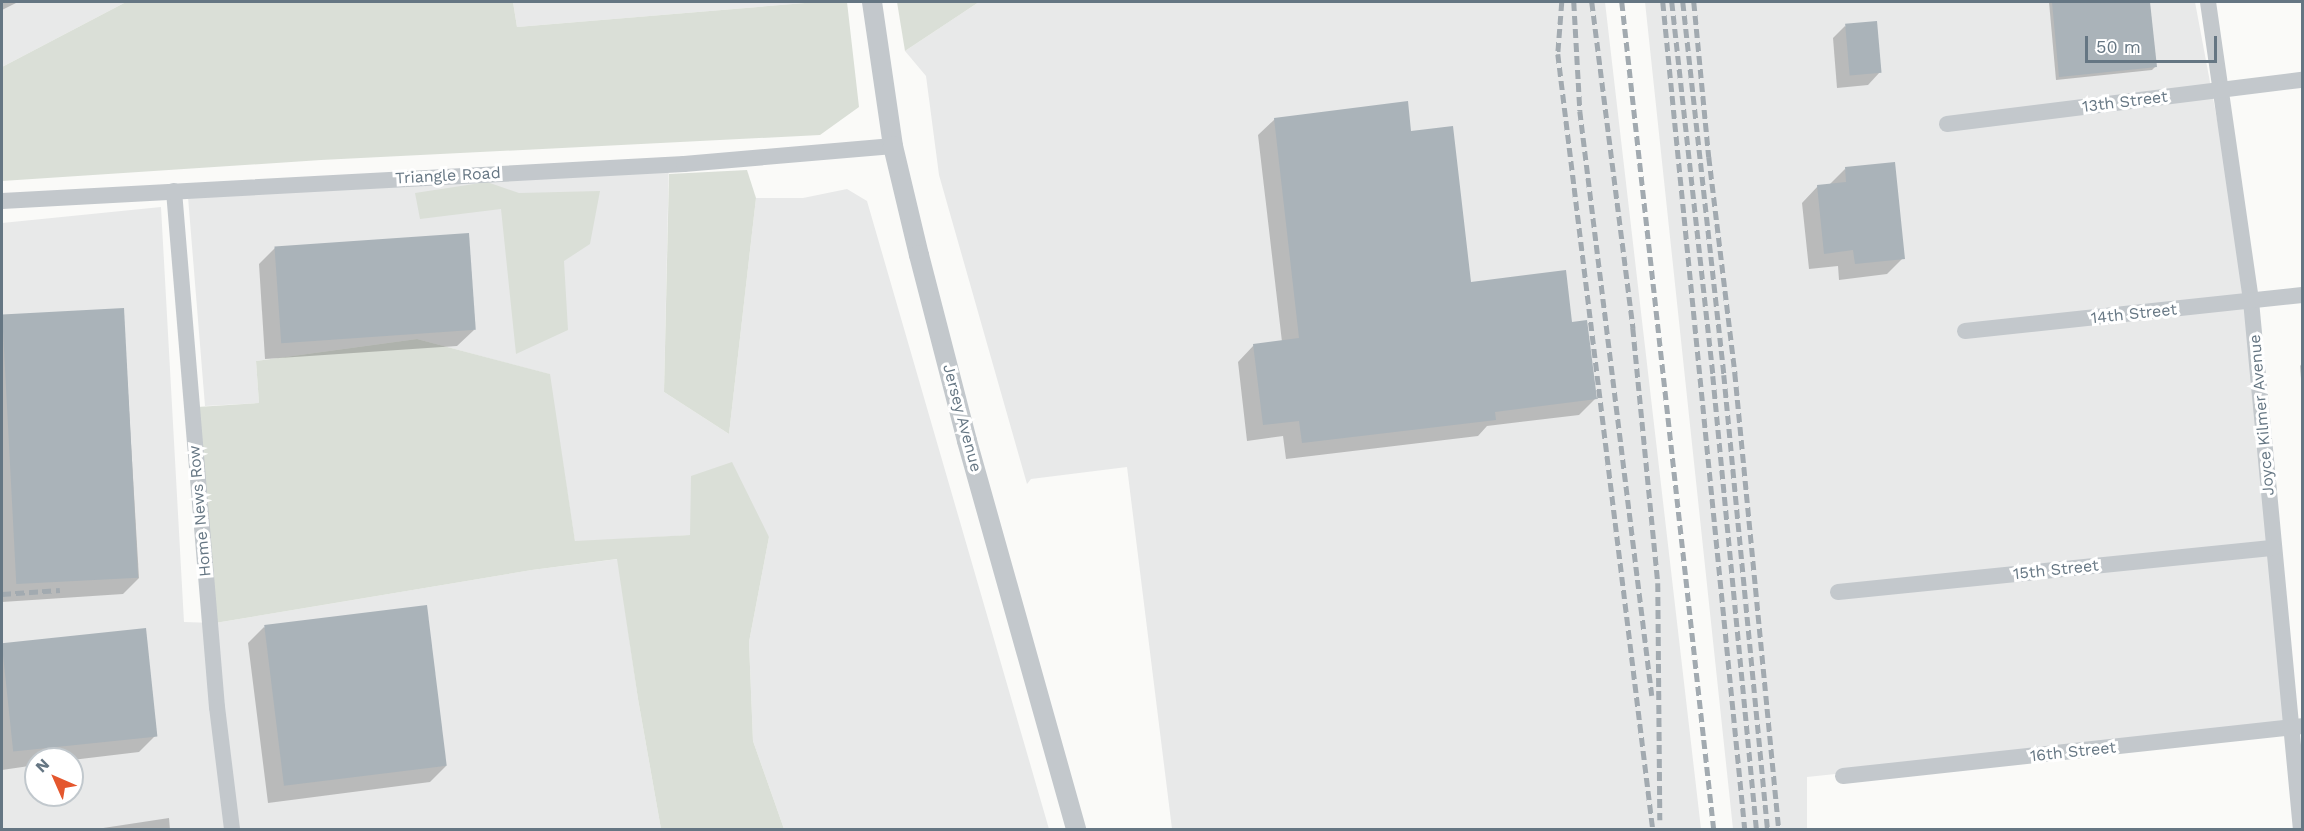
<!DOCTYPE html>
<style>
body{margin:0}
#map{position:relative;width:2304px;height:831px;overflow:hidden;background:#fafaf8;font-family:"Work Sans",sans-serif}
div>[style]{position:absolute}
.built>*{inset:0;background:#e8e9e9}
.green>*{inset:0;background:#dadfd7}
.shadow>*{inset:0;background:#0003}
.building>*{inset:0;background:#aab3b9;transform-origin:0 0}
.minor>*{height:16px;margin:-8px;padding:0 8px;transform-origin:8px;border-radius:8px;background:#c3c8cc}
.tertiary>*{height:20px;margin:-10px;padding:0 10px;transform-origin:10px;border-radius:10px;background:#c3c8cc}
.rail>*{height:4.5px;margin-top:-2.25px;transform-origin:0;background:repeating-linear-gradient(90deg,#a2aab0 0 9px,transparent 0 13.5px)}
span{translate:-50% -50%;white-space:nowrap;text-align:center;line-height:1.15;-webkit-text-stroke:6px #fff;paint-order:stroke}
.street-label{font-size:16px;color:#657683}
.frame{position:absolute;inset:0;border:3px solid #657683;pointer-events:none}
.north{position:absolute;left:24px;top:747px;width:60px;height:60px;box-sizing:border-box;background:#fff;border:2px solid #c1c8cd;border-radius:50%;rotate:315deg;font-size:16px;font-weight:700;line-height:24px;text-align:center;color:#657683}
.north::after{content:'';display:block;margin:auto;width:21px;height:27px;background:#e4572e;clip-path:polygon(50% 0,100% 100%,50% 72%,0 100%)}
.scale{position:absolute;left:2085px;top:36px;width:132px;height:27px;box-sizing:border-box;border:3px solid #657683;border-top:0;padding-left:8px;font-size:18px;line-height:21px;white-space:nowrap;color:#657683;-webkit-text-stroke:4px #fff;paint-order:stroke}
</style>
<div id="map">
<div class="built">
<i style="clip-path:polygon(2px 2px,126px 2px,2px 67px)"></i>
<i style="clip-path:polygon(513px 2px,817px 2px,517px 27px)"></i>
<i style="clip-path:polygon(979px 2px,1605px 2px,1701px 829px,1172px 829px,1127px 467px,1031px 479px,1027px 484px,939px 175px,926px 76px,905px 51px)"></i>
<i style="clip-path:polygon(1645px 2px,2195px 2px,2251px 301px,2298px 725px,1807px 777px,1807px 829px,1733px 829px)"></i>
<i style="clip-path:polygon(669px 157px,664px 392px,729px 434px,756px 198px,803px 198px,847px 189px,867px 201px,1049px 829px,784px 829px,753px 741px,749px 642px,769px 537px,691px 476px,691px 535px,575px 542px,549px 374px,417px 339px,256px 361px,259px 403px,205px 406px,188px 197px)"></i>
<i style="clip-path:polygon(evenodd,161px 207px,184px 622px,215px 623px,532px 570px,618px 559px,638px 699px,661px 829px,2px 830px,2px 223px,161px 207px,36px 759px,72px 759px,72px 795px,36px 795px,36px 759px)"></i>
</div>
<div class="green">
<i style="clip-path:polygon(126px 2px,513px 2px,517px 27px,817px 2px,847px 2px,859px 107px,820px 135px,321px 160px,2px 181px,2px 67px)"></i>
<i style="clip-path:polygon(897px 2px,979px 2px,905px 51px)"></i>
<i style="clip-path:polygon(747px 170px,756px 198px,729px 434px,664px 392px,669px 174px)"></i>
<i style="clip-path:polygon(487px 182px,519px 193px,600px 191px,590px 244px,564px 261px,568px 330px,516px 354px,501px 209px,420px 219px,415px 193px)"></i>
<i style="clip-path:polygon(417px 339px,550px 374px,575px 541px,690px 535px,691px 476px,732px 462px,769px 537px,749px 642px,753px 741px,784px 829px,661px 829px,638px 699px,617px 559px,532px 570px,215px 623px,197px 407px,259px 403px,256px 361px)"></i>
</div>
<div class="shadow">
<i style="clip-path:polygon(2px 2px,18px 2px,2px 10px)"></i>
<i style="clip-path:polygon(2049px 2px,2149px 2px,2155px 67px,2152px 70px,2056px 80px)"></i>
<i style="clip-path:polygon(1845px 26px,1880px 72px,1868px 85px,1837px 88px,1833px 38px)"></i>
<i style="clip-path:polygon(1275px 119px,1410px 132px,1470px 283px,1571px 323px,1595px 399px,1579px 415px,1487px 426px,1478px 436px,1286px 459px,1283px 436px,1247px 441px,1238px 362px,1254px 345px,1282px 342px,1258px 135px)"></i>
<i style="clip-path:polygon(1845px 169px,1903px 258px,1887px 274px,1839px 280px,1838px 266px,1809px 269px,1802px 203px,1818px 186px,1829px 185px)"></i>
<i style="clip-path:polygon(275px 248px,474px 330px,457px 346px,265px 359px,259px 264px)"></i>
<i style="clip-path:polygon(123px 309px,139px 578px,123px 594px,2px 602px,2px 319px)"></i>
<i style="clip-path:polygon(2302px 363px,2302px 392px,2300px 366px)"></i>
<i style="clip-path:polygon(264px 627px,446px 766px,430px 782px,268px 803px,248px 643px)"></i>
<i style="clip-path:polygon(145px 630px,156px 735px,139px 752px,72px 760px,36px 759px,36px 765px,2px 770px,2px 650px)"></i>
<i style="clip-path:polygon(169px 818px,170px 830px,90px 830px)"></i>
</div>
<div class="building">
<i style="clip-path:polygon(2052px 2px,2150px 2px,2157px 67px,2059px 77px)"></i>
<i style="left:1877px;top:21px;width:52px;height:32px;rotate:85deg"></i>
<i style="clip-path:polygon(1408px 101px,1411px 131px,1453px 126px,1471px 282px,1566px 270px,1572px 322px,1587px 320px,1597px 399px,1495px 412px,1496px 420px,1302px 443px,1299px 421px,1263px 425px,1253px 344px,1299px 338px,1274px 118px)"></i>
<i style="clip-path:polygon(1895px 162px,1905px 259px,1855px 264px,1853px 250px,1824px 254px,1817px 185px,1846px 182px,1845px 167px)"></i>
<i style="left:469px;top:233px;width:97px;height:195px;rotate:86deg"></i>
<i style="left:124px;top:308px;width:270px;height:122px;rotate:87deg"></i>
<i style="left:427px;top:605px;width:162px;height:164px;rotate:83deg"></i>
<i style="left:146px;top:628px;width:109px;height:145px;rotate:84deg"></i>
</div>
<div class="minor">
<i style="left:2208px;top:2px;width:302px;rotate:81.8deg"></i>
<i style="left:2251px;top:301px;width:531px;rotate:84.6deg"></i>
<i style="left:1947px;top:124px;width:358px;rotate:-7.1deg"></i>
<i style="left:174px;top:191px;width:518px;rotate:85.24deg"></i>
<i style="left:217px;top:707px;width:124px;rotate:83deg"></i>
<i style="left:2px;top:201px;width:683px;rotate:-3.11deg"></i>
<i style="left:684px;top:164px;width:210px;rotate:-4.9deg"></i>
<i style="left:1965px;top:331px;width:339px;rotate:-6.1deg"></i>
<i style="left:1838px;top:592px;width:438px;rotate:-5.8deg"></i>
<i style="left:1843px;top:776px;width:462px;rotate:-6.2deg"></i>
</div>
<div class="tertiary">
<i style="left:872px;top:2px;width:146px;rotate:81.7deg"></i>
<i style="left:893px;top:146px;width:112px;rotate:76.6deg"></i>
<i style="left:919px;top:255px;width:192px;rotate:75.5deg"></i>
<i style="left:967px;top:441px;width:404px;rotate:74.3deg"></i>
</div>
<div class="rail">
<i style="left:1562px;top:2px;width:52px;rotate:94.4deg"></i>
<i style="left:1558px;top:54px;width:782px;rotate:83.02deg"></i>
<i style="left:1574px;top:2px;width:109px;rotate:86.8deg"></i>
<i style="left:1580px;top:111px;width:589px;rotate:82.98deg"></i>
<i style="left:1592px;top:2px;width:329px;rotate:82.8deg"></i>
<i style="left:1633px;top:328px;width:256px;rotate:84.4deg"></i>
<i style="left:1658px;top:583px;width:237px;rotate:89.5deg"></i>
<i style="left:1622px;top:2px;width:833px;rotate:83.66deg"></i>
<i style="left:1663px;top:2px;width:832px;rotate:84.34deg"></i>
<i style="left:1672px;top:2px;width:376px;rotate:83.7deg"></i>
<i style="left:1713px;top:376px;width:456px;rotate:84.5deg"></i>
<i style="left:1683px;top:2px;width:375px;rotate:83.7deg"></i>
<i style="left:1724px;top:375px;width:457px;rotate:84.5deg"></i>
<i style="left:1694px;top:2px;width:156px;rotate:84.5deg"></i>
<i style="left:1709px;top:157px;width:218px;rotate:83.1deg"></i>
<i style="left:1735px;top:373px;width:459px;rotate:84.5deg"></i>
<i style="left:2px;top:594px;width:58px;rotate:-3.9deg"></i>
</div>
<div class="street-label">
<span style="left:2125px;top:102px;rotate:-7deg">13th Street</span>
<span style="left:448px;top:176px;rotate:-3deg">Triangle Road</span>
<span style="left:2134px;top:314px;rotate:-6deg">14th Street</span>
<span style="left:2262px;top:415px;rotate:-95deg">Joyce Kilmer Avenue</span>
<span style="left:962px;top:418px;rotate:75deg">Jersey Avenue</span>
<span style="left:200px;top:511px;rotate:-95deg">Home News Row</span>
<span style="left:2056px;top:570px;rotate:-6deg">15th Street</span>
<span style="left:2073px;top:752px;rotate:-6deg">16th Street</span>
</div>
<div class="frame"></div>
<div class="north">N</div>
<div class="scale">50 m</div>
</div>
